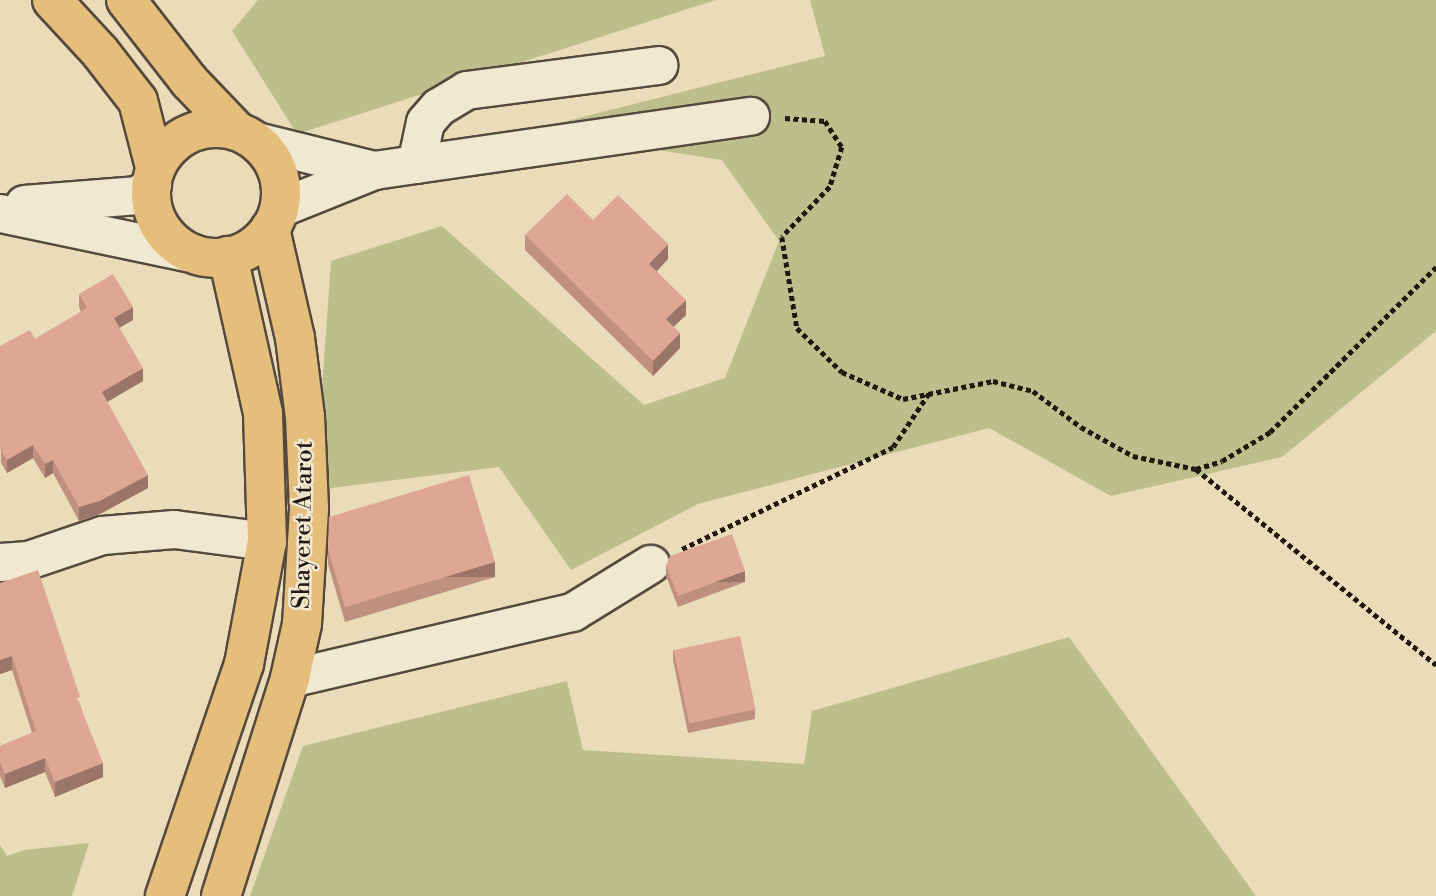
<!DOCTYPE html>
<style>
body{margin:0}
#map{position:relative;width:1436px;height:896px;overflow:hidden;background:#eadcb9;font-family:"Libre Bodoni",serif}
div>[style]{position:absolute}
.green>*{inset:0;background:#bcbf8b}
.path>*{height:4.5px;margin-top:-2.25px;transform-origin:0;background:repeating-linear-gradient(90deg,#221812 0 5px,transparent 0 8.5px)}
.roads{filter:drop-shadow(2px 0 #54493c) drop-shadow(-2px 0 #54493c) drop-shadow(0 2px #54493c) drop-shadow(0 -2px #54493c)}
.minor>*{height:37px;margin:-18.5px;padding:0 18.5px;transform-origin:18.5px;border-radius:18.5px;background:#f1e8d2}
.major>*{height:38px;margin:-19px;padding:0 19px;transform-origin:19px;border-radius:19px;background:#e5be7c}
.major>.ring{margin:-19px;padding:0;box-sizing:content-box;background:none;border:38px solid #e5be7c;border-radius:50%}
.wall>*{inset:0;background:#bf907f}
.shaded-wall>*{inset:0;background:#9b7568;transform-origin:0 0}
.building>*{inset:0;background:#dea794;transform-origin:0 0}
span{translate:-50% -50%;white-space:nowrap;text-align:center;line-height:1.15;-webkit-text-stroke:5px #f1e8d2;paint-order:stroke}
.street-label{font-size:24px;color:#221812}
</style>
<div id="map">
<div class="green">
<i style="clip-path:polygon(258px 0,716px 0,297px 134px,232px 31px)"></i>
<i style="clip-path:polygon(810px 0,1436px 0,1436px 331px,1282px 457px,1111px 496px,989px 428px,698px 504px,571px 570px,499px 467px,315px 490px,331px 261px,442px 226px,644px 405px,725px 378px,779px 241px,722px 160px,531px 130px,825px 56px)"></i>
<i style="clip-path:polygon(1069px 637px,1256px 896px,250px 896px,303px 746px,567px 681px,583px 750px,804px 764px,812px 711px)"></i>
<i style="clip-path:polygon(89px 843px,72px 896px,0 896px,0 845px,7px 856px,24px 850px)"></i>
</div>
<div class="path">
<i style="left:785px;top:118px;width:40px;rotate:4.3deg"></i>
<i style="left:825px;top:121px;width:31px;rotate:57deg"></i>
<i style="left:842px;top:147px;width:42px;rotate:106.7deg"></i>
<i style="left:830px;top:187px;width:69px;rotate:133.8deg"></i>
<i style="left:782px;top:237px;width:92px;rotate:80.6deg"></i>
<i style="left:797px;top:328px;width:63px;rotate:44.4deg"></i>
<i style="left:842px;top:372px;width:67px;rotate:23.9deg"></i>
<i style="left:903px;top:399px;width:92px;rotate:-11.3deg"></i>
<i style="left:993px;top:381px;width:41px;rotate:14deg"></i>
<i style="left:1033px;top:391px;width:60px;rotate:36.9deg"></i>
<i style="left:1081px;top:427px;width:60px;rotate:29.1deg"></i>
<i style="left:1133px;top:456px;width:64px;rotate:11.7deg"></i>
<i style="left:1196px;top:469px;width:27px;rotate:-17deg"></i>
<i style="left:1222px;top:461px;width:56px;rotate:-31.1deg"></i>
<i style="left:1270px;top:432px;width:234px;rotate:-44.8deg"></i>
<i style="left:1196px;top:469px;width:310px;rotate:39.2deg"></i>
<i style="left:682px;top:549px;width:234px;rotate:-25.8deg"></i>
<i style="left:893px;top:447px;width:65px;rotate:-56.3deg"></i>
</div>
<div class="roads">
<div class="minor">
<i style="left:256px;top:141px;width:122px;rotate:13.8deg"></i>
<i style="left:416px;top:164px;width:43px;rotate:-77.9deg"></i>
<i style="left:425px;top:122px;width:20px;rotate:-49deg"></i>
<i style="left:438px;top:107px;width:33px;rotate:-31deg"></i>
<i style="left:466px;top:90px;width:194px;rotate:-7.4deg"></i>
<i style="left:24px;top:204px;width:114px;rotate:-4.5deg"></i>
<i style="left:138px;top:195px;width:18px;rotate:-38deg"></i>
<i style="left:279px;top:208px;width:102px;rotate:-21.8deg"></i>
<i style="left:374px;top:170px;width:380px;rotate:-8.2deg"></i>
<i style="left:0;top:213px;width:191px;rotate:11.8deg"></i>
<i style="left:0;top:562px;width:28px;rotate:-4deg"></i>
<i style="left:28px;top:560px;width:78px;rotate:-18.7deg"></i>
<i style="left:102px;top:535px;width:72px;rotate:-4.8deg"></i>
<i style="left:174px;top:529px;width:94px;rotate:7.4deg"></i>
<i style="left:290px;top:678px;width:290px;rotate:-13.2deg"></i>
<i style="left:572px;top:612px;width:92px;rotate:-31.6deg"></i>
</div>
<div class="major">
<i style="left:52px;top:0;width:71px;rotate:47.3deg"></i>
<i style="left:100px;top:52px;width:62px;rotate:52.2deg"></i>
<i style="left:138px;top:101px;width:68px;rotate:75.6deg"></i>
<i style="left:126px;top:0;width:103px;rotate:52.1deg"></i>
<i style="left:189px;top:81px;width:69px;rotate:46.2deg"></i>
<i class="ring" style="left:151px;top:128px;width:92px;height:92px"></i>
<i style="left:165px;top:896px;width:245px;rotate:-71.2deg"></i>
<i style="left:244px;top:664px;width:125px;rotate:-79.4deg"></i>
<i style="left:267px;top:541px;width:128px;rotate:-91.8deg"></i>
<i style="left:263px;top:413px;width:161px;rotate:-102.6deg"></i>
<i style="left:221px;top:896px;width:229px;rotate:-72.4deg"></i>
<i style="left:290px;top:678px;width:55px;rotate:-77.5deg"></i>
<i style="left:302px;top:624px;width:116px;rotate:-86.5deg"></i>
<i style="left:309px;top:508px;width:91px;rotate:-92.5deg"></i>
<i style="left:305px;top:417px;width:80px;rotate:-97.2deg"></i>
<i style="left:295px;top:338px;width:112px;rotate:-102.9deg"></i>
</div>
</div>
<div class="wall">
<i style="clip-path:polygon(593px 220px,668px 259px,657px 271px,686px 315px,674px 326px,680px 348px,653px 376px,525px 250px,525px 235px)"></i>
<i style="clip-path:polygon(79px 294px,133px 320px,119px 327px,143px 381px,107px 402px,148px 488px,100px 514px,79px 521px,53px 473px,45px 478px,33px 458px,7px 473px,1px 463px,0 346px,35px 339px,81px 312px,79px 307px)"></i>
<i style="clip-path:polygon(328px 549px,495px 577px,345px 622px,328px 564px)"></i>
<i style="clip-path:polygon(666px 566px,745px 582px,678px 607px,666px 576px)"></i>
<i style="clip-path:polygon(0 583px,80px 704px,103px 777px,55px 797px,45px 772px,5px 788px,0 776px,0 746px,32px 733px,12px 670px,0 674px)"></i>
<i style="clip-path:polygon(673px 650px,755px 709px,755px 719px,688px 733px,673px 660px)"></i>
</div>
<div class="shaded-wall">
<i style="clip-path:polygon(668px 244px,668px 259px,649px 279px,649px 264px)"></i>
<i style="clip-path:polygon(686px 300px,686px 315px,666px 334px,666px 319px)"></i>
<i style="clip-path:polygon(133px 307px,133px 320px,114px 331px,114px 318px)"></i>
<i style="clip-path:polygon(680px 333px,680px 348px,653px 376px,653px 361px)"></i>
<i style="clip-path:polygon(143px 368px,143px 381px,102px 405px,102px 392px)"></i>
<i style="clip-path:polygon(33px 445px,33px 458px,7px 473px,7px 460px)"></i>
<i style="clip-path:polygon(53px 460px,53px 473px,45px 478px,45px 464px)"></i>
<i style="clip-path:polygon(148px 475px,148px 488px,100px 514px,79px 521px,79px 507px)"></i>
<i style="left:495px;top:562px;width:15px;height:157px;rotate:90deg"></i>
<i style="left:745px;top:571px;width:11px;height:72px;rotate:90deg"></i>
<i style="clip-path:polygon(12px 656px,12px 670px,0 674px,0 660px)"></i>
<i style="clip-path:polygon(45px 758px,45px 772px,5px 788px,5px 774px)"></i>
<i style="clip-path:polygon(103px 763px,103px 777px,55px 797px,55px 782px)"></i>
</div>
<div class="building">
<i style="clip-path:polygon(567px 194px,593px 220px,618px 195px,668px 244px,649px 264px,686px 300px,666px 319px,680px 333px,653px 361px,525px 235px)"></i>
<i style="clip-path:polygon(113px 274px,133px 307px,114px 318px,143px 368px,102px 392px,148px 475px,100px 501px,79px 507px,53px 460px,45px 464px,33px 445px,7px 460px,1px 450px,0 450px,0 346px,30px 330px,35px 339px,87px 308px,79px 294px)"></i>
<i style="clip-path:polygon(469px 475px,495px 562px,345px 607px,328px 549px,329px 517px)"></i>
<i style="clip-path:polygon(732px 534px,745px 571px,678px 596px,666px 566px,670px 556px)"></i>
<i style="clip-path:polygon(38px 570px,80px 697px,77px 698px,103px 763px,55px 782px,45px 758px,5px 774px,0 762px,0 746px,36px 731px,12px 656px,0 660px,0 583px)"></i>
<i style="left:740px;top:636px;width:75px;height:68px;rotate:78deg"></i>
</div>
<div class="street-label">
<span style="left:304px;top:525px;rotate:-89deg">Shayeret Atarot</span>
</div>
</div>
